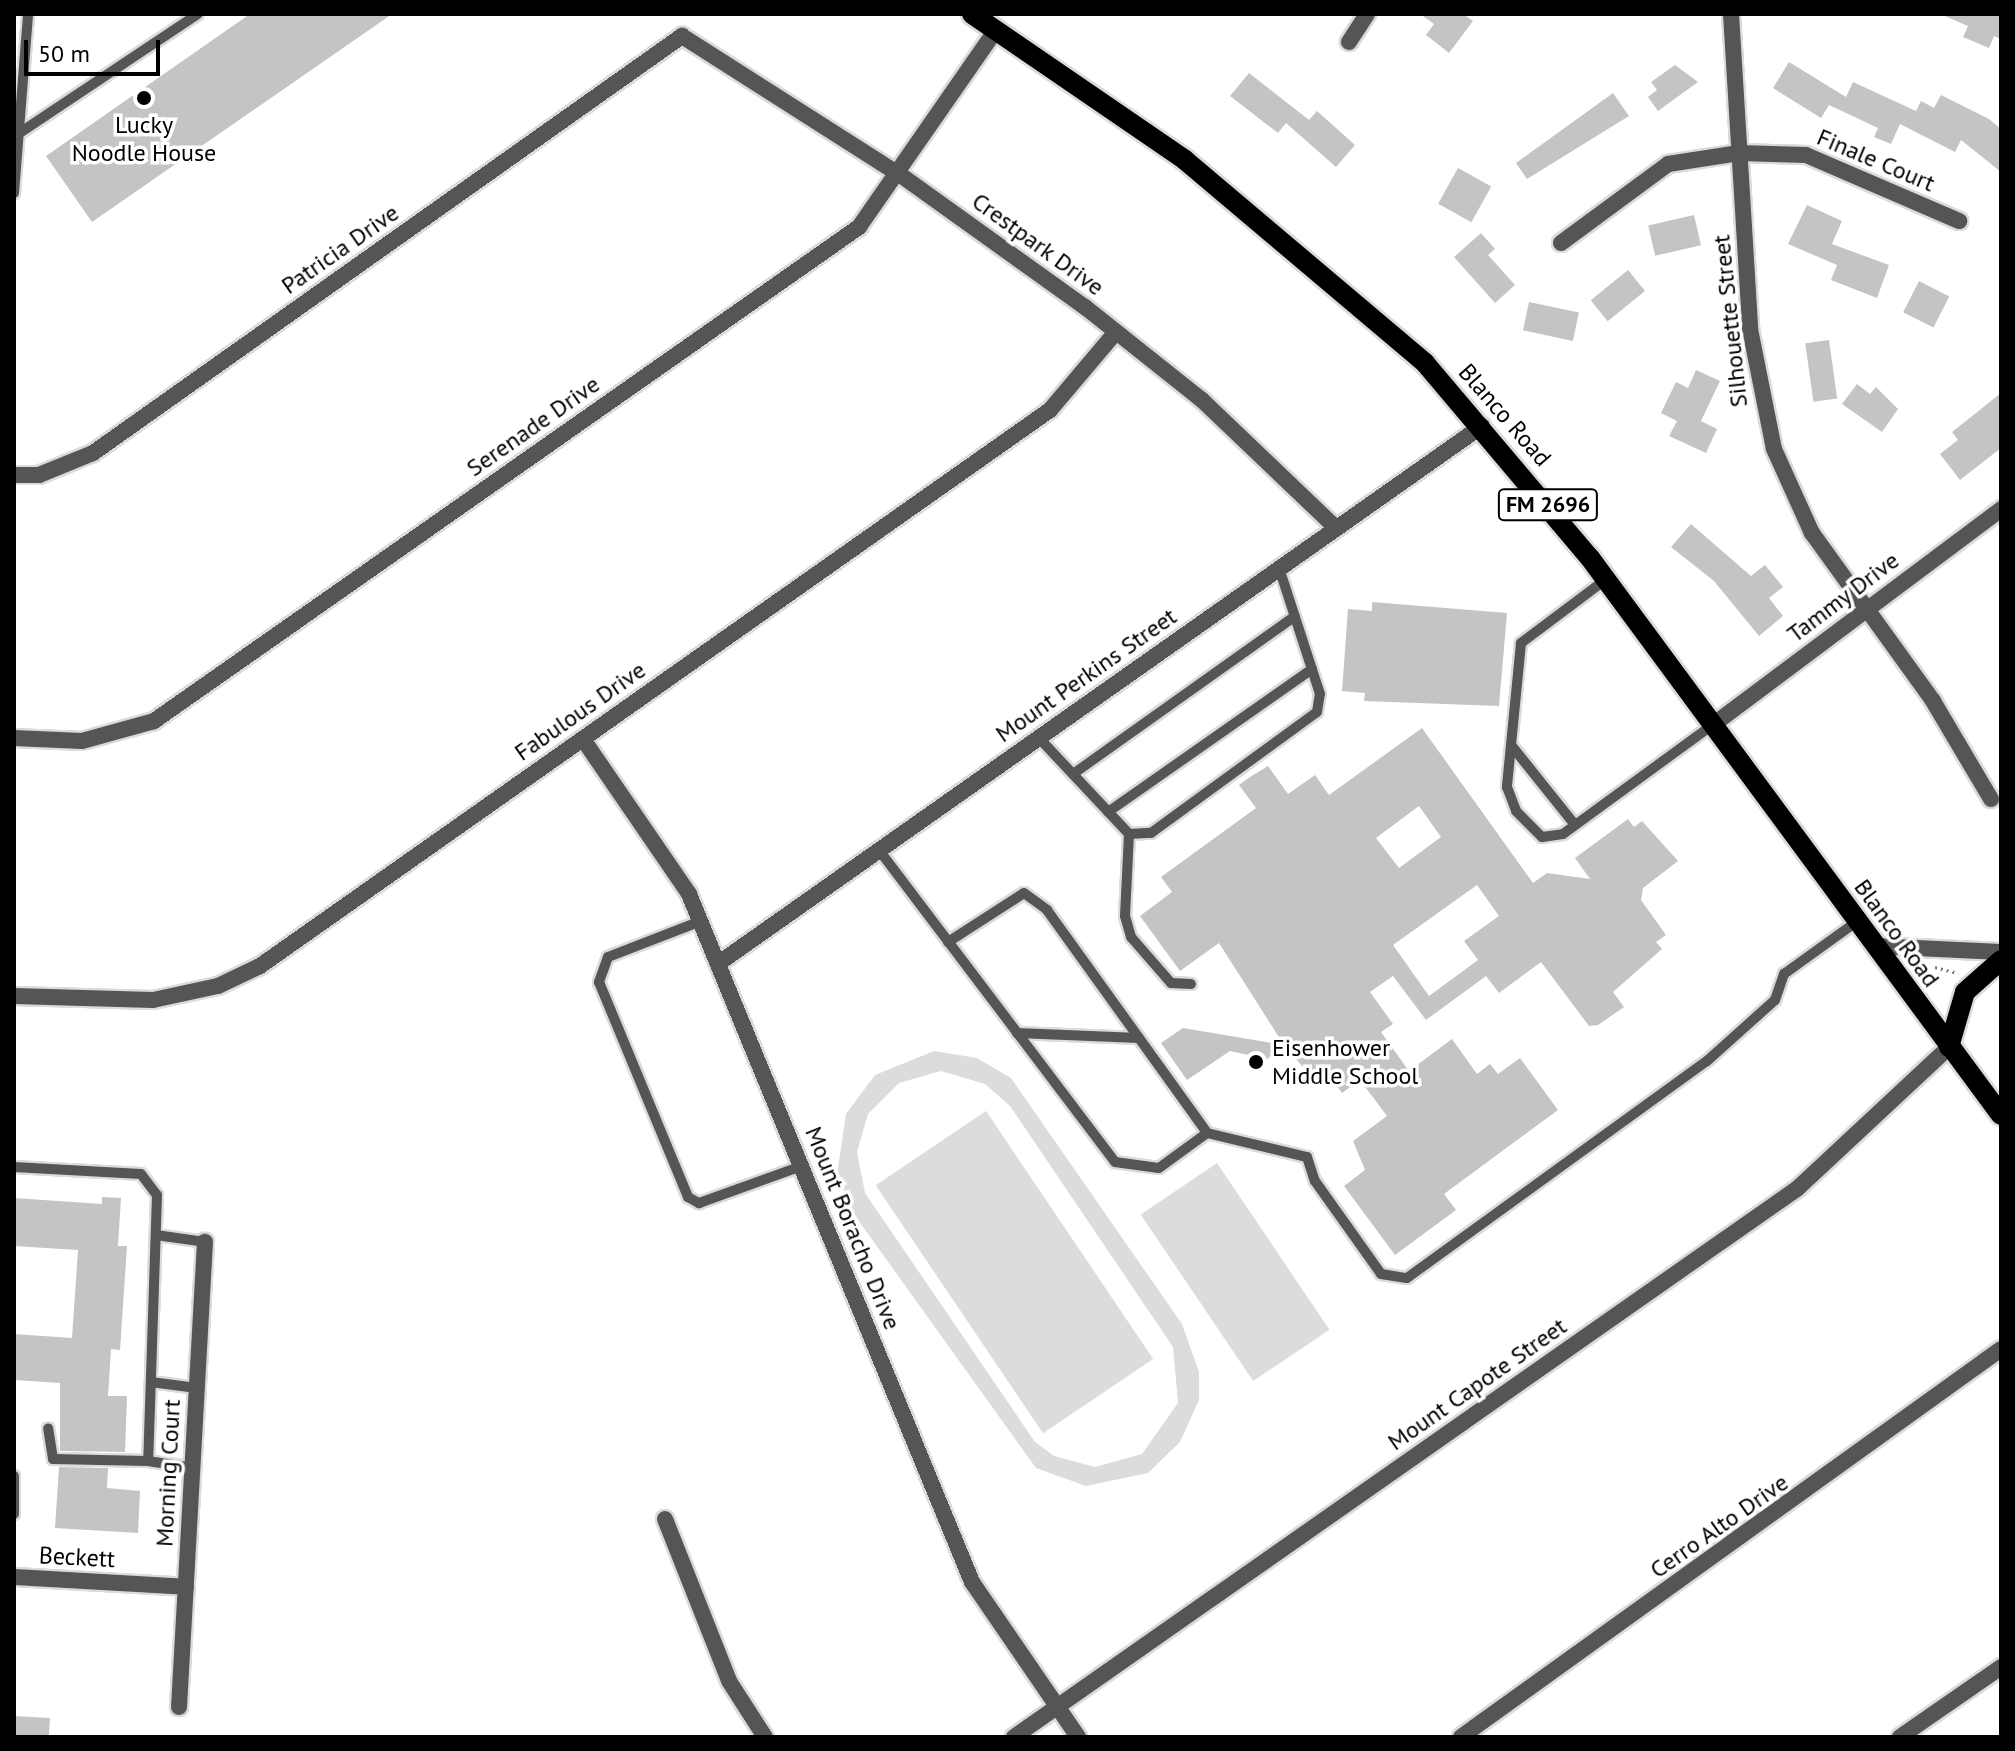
<!DOCTYPE html>
<style>
body{margin:0}
#map{position:relative;width:2015px;height:1751px;overflow:hidden;background:#fff;font-family:"PT Sans",sans-serif}
div>[style]{position:absolute}
.green>*{inset:0;background:#dcdcdc;transform-origin:0 0}
.building>*{inset:0;background:#c4c4c4;transform-origin:0 0}
.path>*{height:3px;margin-top:-1.5px;transform-origin:0;background:repeating-linear-gradient(90deg,#777 0 2px,transparent 0 6px)}
.roads{filter:drop-shadow(2px 0 #dbdbdb) drop-shadow(-2px 0 #dbdbdb) drop-shadow(0 2px #dbdbdb) drop-shadow(0 -2px #dbdbdb)}
.service>*{height:10px;margin:-5px;padding:0 5px;transform-origin:5px;border-radius:5px;background:#555}
.minor>*{height:16px;margin:-8px;padding:0 8px;transform-origin:8px;border-radius:8px;background:#555}
.tertiary>*{height:16px;margin:-8px;padding:0 8px;transform-origin:8px;border-radius:8px;background:#555}
.primary>*{height:20px;margin:-10px;padding:0 10px;transform-origin:10px;border-radius:10px;background:#000}
.dots>*{width:22px;height:22px;translate:-50% -50%;box-sizing:border-box;border:4px solid #fff;border-radius:50%}
span{translate:-50% -50%;white-space:nowrap;text-align:center;line-height:1.15;-webkit-text-stroke:7px #fff;paint-order:stroke}
.shield-label span{padding:2px 6px;background:#fff;border:2px solid;border-radius:6px;-webkit-text-stroke-width:0}
.shield-label{font-size:22px;color:#000;font-weight:700}
.poi-label{font-size:24px;color:#000}
.left{translate:0 -50%;text-align:left}
.street-label{font-size:24px;color:#000}
.frame{position:absolute;inset:0;border:16px solid #000;pointer-events:none}
.scale{position:absolute;left:24px;top:40px;width:136px;height:36px;box-sizing:border-box;border:4px solid #000;border-top:0;padding-left:10px;font-size:24px;line-height:28px;white-space:nowrap;color:#000;-webkit-text-stroke:6px #fff;paint-order:stroke}
</style>
<div id="map">
<div class="green">
<i style="clip-path:polygon(evenodd,934px 1051px,977px 1058px,1011px 1078px,1182px 1324px,1199px 1372px,1199px 1400px,1180px 1442px,1148px 1473px,1086px 1486px,1036px 1468px,853px 1213px,837px 1174px,846px 1114px,875px 1075px,934px 1051px,941px 1071px,985px 1084px,1010px 1106px,1173px 1347px,1178px 1403px,1142px 1454px,1095px 1467px,1054px 1456px,1035px 1442px,865px 1193px,857px 1152px,868px 1114px,899px 1083px,941px 1071px)"></i>
<i style="left:986px;top:1111px;width:299px;height:133px;rotate:56deg"></i>
<i style="left:1217px;top:1163px;width:201px;height:92px;rotate:56deg"></i>
</div>
<div class="building">
<i style="clip-path:polygon(250px 14px,392px 14px,92px 222px,46px 156px)"></i>
<i style="clip-path:polygon(1420px 14px,1463px 14px,1473px 21px,1449px 53px,1426px 35px,1434px 24px)"></i>
<i style="clip-path:polygon(1940px 14px,2001px 14px,2001px 39px,1994px 36px,1989px 48px,1963px 37px,1968px 26px)"></i>
<i style="clip-path:polygon(1789px 62px,1846px 97px,1853px 82px,1916px 111px,1921px 101px,1934px 108px,1941px 95px,1989px 119px,2001px 129px,2001px 172px,1961px 140px,1955px 152px,1900px 124px,1891px 144px,1874px 137px,1878px 128px,1829px 105px,1821px 118px,1773px 88px)"></i>
<i style="clip-path:polygon(1675px 65px,1698px 82px,1658px 111px,1648px 97px,1657px 90px,1651px 82px)"></i>
<i style="clip-path:polygon(1249px 73px,1309px 120px,1317px 111px,1355px 145px,1336px 167px,1286px 123px,1278px 133px,1230px 96px)"></i>
<i style="clip-path:polygon(1613px 93px,1629px 116px,1527px 179px,1516px 163px)"></i>
<i style="left:1458px;top:168px;width:38px;height:41px;rotate:29deg"></i>
<i style="clip-path:polygon(1807px 205px,1842px 221px,1832px 244px,1889px 265px,1877px 298px,1831px 280px,1837px 265px,1788px 244px)"></i>
<i style="left:1694px;top:215px;width:31px;height:47px;rotate:77deg"></i>
<i style="clip-path:polygon(1481px 233px,1495px 249px,1488px 255px,1515px 285px,1495px 303px,1454px 257px)"></i>
<i style="left:1628px;top:270px;width:27px;height:48px;rotate:51deg"></i>
<i style="left:1919px;top:281px;width:34px;height:35px;rotate:27deg"></i>
<i style="left:1529px;top:302px;width:51px;height:29px;rotate:12deg"></i>
<i style="left:1829px;top:340px;width:59px;height:24px;rotate:82deg"></i>
<i style="clip-path:polygon(1696px 370px,1720px 381px,1701px 421px,1717px 429px,1706px 453px,1669px 436px,1677px 421px,1661px 413px,1676px 382px,1688px 388px)"></i>
<i style="clip-path:polygon(1857px 384px,1870px 394px,1876px 387px,1898px 409px,1882px 432px,1842px 404px)"></i>
<i style="clip-path:polygon(2001px 393px,2001px 448px,1960px 480px,1940px 454px,1958px 440px,1952px 432px)"></i>
<i style="clip-path:polygon(1691px 524px,1751px 576px,1765px 565px,1783px 587px,1769px 598px,1783px 616px,1759px 636px,1714px 581px,1671px 547px)"></i>
<i style="clip-path:polygon(1372px 602px,1507px 613px,1499px 706px,1364px 701px,1365px 693px,1342px 691px,1348px 609px,1372px 611px)"></i>
<i style="clip-path:polygon(evenodd,1422px 728px,1533px 883px,1547px 873px,1590px 879px,1575px 858px,1628px 819px,1634px 827px,1642px 821px,1678px 861px,1643px 888px,1641px 900px,1666px 935px,1656px 942px,1662px 949px,1613px 992px,1624px 1007px,1598px 1025px,1589px 1026px,1541px 962px,1499px 993px,1486px 976px,1426px 1020px,1393px 976px,1370px 992px,1393px 1024px,1381px 1032px,1409px 1071px,1452px 1039px,1477px 1074px,1490px 1064px,1498px 1074px,1520px 1058px,1558px 1110px,1444px 1194px,1456px 1210px,1395px 1255px,1344px 1186px,1365px 1170px,1353px 1141px,1387px 1116px,1360px 1080px,1342px 1093px,1326px 1071px,1315px 1080px,1284px 1046px,1267px 1059px,1230px 1051px,1187px 1080px,1161px 1043px,1183px 1028px,1284px 1045px,1219px 943px,1180px 971px,1140px 916px,1172px 892px,1161px 877px,1256px 808px,1239px 785px,1250px 777px,1268px 766px,1288px 794px,1315px 775px,1329px 795px,1422px 728px,1419px 806px,1441px 837px,1399px 868px,1376px 838px,1419px 806px,1422px 728px,1477px 885px,1499px 916px,1464px 941px,1478px 960px,1429px 996px,1393px 945px,1477px 885px)"></i>
<i style="clip-path:polygon(102px 1197px,121px 1198px,118px 1246px,127px 1246px,120px 1350px,111px 1349px,108px 1396px,127px 1396px,125px 1452px,60px 1451px,60px 1383px,14px 1380px,14px 1334px,72px 1338px,78px 1250px,14px 1246px,14px 1198px,102px 1204px)"></i>
<i style="clip-path:polygon(59px 1467px,108px 1468px,107px 1488px,140px 1491px,138px 1533px,55px 1528px)"></i>
<i style="left:14px;top:1716px;width:36px;height:21px;rotate:3deg"></i>
</div>
<div class="path">
<i style="left:1935px;top:967px;width:24px;rotate:15deg"></i>
</div>
<div class="roads">
<div class="service">
<i style="left:18px;top:134px;width:216px;rotate:-33.7deg"></i>
<i style="left:14px;top:193px;width:180px;rotate:-85.5deg"></i>
<i style="left:1605px;top:580px;width:105px;rotate:143.1deg"></i>
<i style="left:1521px;top:643px;width:145px;rotate:95.6deg"></i>
<i style="left:1507px;top:787px;width:26px;rotate:69deg"></i>
<i style="left:1516px;top:811px;width:37px;rotate:45deg"></i>
<i style="left:1542px;top:837px;width:21px;rotate:-8deg"></i>
<i style="left:1563px;top:834px;width:187px;rotate:-36.1deg"></i>
<i style="left:1039px;top:738px;width:132px;rotate:46.8deg"></i>
<i style="left:1129px;top:834px;width:22px;rotate:-3deg"></i>
<i style="left:1151px;top:833px;width:205px;rotate:-36.1deg"></i>
<i style="left:1317px;top:712px;width:18px;rotate:-81deg"></i>
<i style="left:1320px;top:694px;width:133px;rotate:-108deg"></i>
<i style="left:1511px;top:745px;width:102px;rotate:51.3deg"></i>
<i style="left:1073px;top:774px;width:272px;rotate:-35.4deg"></i>
<i style="left:1108px;top:812px;width:249px;rotate:-35deg"></i>
<i style="left:1129px;top:834px;width:82px;rotate:92.8deg"></i>
<i style="left:1125px;top:916px;width:22px;rotate:74deg"></i>
<i style="left:1131px;top:937px;width:61px;rotate:49deg"></i>
<i style="left:1171px;top:983px;width:20px;rotate:3deg"></i>
<i style="left:879px;top:850px;width:391px;rotate:52.9deg"></i>
<i style="left:1115px;top:1162px;width:44px;rotate:7.8deg"></i>
<i style="left:1159px;top:1168px;width:59px;rotate:-36.1deg"></i>
<i style="left:1207px;top:1133px;width:103px;rotate:13.5deg"></i>
<i style="left:1307px;top:1157px;width:25px;rotate:72deg"></i>
<i style="left:1315px;top:1181px;width:114px;rotate:54.6deg"></i>
<i style="left:1381px;top:1274px;width:26px;rotate:9deg"></i>
<i style="left:1407px;top:1278px;width:370px;rotate:-35.9deg"></i>
<i style="left:1707px;top:1061px;width:91px;rotate:-41.9deg"></i>
<i style="left:1775px;top:1000px;width:28px;rotate:-71deg"></i>
<i style="left:1784px;top:974px;width:89px;rotate:-35.8deg"></i>
<i style="left:701px;top:921px;width:100px;rotate:158.8deg"></i>
<i style="left:608px;top:957px;width:27px;rotate:110deg"></i>
<i style="left:599px;top:982px;width:233px;rotate:67.5deg"></i>
<i style="left:688px;top:1197px;width:13px;rotate:29deg"></i>
<i style="left:699px;top:1203px;width:109px;rotate:-19.8deg"></i>
<i style="left:948px;top:942px;width:90px;rotate:-32.8deg"></i>
<i style="left:1024px;top:893px;width:29px;rotate:36deg"></i>
<i style="left:1047px;top:910px;width:274px;rotate:54.3deg"></i>
<i style="left:1017px;top:1033px;width:122px;rotate:2.3deg"></i>
<i style="left:14px;top:1167px;width:127px;rotate:3.2deg"></i>
<i style="left:141px;top:1174px;width:26px;rotate:53deg"></i>
<i style="left:157px;top:1195px;width:266px;rotate:91.9deg"></i>
<i style="left:148px;top:1461px;width:95px;rotate:-178.8deg"></i>
<i style="left:53px;top:1459px;width:31px;rotate:-99deg"></i>
<i style="left:156px;top:1235px;width:49px;rotate:8.1deg"></i>
<i style="left:151px;top:1382px;width:46px;rotate:7.4deg"></i>
<i style="left:148px;top:1461px;width:46px;rotate:8.8deg"></i>
<i style="left:14px;top:1476px;width:38px;rotate:90deg"></i>
</div>
<div class="minor">
<i style="left:1731px;top:14px;width:316px;rotate:86.5deg"></i>
<i style="left:1750px;top:329px;width:122px;rotate:78.7deg"></i>
<i style="left:1774px;top:449px;width:92px;rotate:65.7deg"></i>
<i style="left:1812px;top:533px;width:207px;rotate:54.2deg"></i>
<i style="left:1933px;top:701px;width:114px;rotate:59.4deg"></i>
<i style="left:1349px;top:42px;width:33px;rotate:-57deg"></i>
<i style="left:1561px;top:243px;width:133px;rotate:-36.4deg"></i>
<i style="left:1668px;top:164px;width:72px;rotate:-8.8deg"></i>
<i style="left:1739px;top:153px;width:67px;rotate:1.7deg"></i>
<i style="left:1806px;top:155px;width:167px;rotate:23.3deg"></i>
<i style="left:14px;top:475px;width:25px"></i>
<i style="left:39px;top:475px;width:58px;rotate:-22.2deg"></i>
<i style="left:93px;top:453px;width:722px;rotate:-35.3deg"></i>
<i style="left:682px;top:36px;width:257px;rotate:32.5deg"></i>
<i style="left:899px;top:174px;width:229px;rotate:35.6deg"></i>
<i style="left:1085px;top:307px;width:149px;rotate:38.5deg"></i>
<i style="left:1202px;top:400px;width:185px;rotate:43.7deg"></i>
<i style="left:1714px;top:724px;width:359px;rotate:-36.8deg"></i>
<i style="left:14px;top:738px;width:68px;rotate:2.5deg"></i>
<i style="left:82px;top:741px;width:75px;rotate:-15.5deg"></i>
<i style="left:154px;top:721px;width:861px;rotate:-35.02deg"></i>
<i style="left:859px;top:227px;width:240px;rotate:-55.2deg"></i>
<i style="left:583px;top:739px;width:188px;rotate:55.6deg"></i>
<i style="left:689px;top:894px;width:744px;rotate:67.64deg"></i>
<i style="left:972px;top:1582px;width:188px;rotate:55.6deg"></i>
<i style="left:719px;top:963px;width:933px;rotate:-35.14deg"></i>
<i style="left:14px;top:996px;width:139px;rotate:1.6deg"></i>
<i style="left:153px;top:1000px;width:66px;rotate:-12.2deg"></i>
<i style="left:218px;top:986px;width:47px;rotate:-25.5deg"></i>
<i style="left:260px;top:966px;width:966px;rotate:-35.14deg"></i>
<i style="left:1050px;top:410px;width:102px;rotate:-49.8deg"></i>
<i style="left:665px;top:1519px;width:174px;rotate:68.4deg"></i>
<i style="left:729px;top:1681px;width:67px;rotate:57.3deg"></i>
<i style="left:14px;top:1577px;width:172px;rotate:3.3deg"></i>
<i style="left:179px;top:1707px;width:466px;rotate:-86.8deg"></i>
<i style="left:1014px;top:1737px;width:957px;rotate:-35deg"></i>
<i style="left:1798px;top:1188px;width:207px;rotate:-43deg"></i>
<i style="left:1461px;top:1737px;width:665px;rotate:-35.7deg"></i>
<i style="left:1900px;top:1737px;width:123px;rotate:-34.7deg"></i>
</div>
<div class="tertiary">
<i style="left:1874px;top:946px;width:127px;rotate:2.7deg"></i>
</div>
<div class="primary">
<i style="left:972px;top:14px;width:258px;rotate:34.4deg"></i>
<i style="left:1185px;top:160px;width:314px;rotate:40.2deg"></i>
<i style="left:1425px;top:363px;width:255px;rotate:49.8deg"></i>
<i style="left:1590px;top:558px;width:692px;rotate:53.58deg"></i>
<i style="left:1949px;top:1047px;width:57px;rotate:-73.8deg"></i>
<i style="left:1965px;top:992px;width:48px;rotate:-41.6deg"></i>
</div>
</div>
<div class="dots">
<i style="left:144px;top:98px;background:#000"></i>
<i style="left:1256px;top:1062px;background:#000"></i>
</div>
<div class="shield-label">
<span style="left:1548px;top:505px">FM 2696</span>
</div>
<div class="poi-label">
<span style="left:144px;top:139px">Lucky<br>Noodle House</span>
<span class="left" style="left:1272px;top:1062px">Eisenhower<br>Middle School</span>
</div>
<div class="street-label">
<span style="left:1876px;top:160px;rotate:23deg">Finale Court</span>
<span style="left:1038px;top:244px;rotate:36deg">Crestpark Drive</span>
<span style="left:340px;top:249px;rotate:-35deg">Patricia Drive</span>
<span style="left:1730px;top:321px;rotate:-96deg">Silhouette Street</span>
<span style="left:1505px;top:415px;rotate:49deg">Blanco Road</span>
<span style="left:533px;top:426px;rotate:-35deg">Serenade Drive</span>
<span style="left:1843px;top:597px;rotate:-37deg">Tammy Drive</span>
<span style="left:1086px;top:675px;rotate:-35deg">Mount Perkins Street</span>
<span style="left:580px;top:711px;rotate:-35deg">Fabulous Drive</span>
<span style="left:1897px;top:933px;rotate:54deg">Blanco Road</span>
<span style="left:853px;top:1228px;rotate:68deg">Mount Boracho Drive</span>
<span style="left:1477px;top:1384px;rotate:-35deg">Mount Capote Street</span>
<span style="left:168px;top:1473px;rotate:-87deg">Morning Court</span>
<span style="left:1719px;top:1526px;rotate:-35deg">Cerro Alto Drive</span>
<span style="left:77px;top:1557px;rotate:3deg">Beckett</span>
</div>
<div class="frame"></div>
<div class="scale">50 m</div>
</div>
